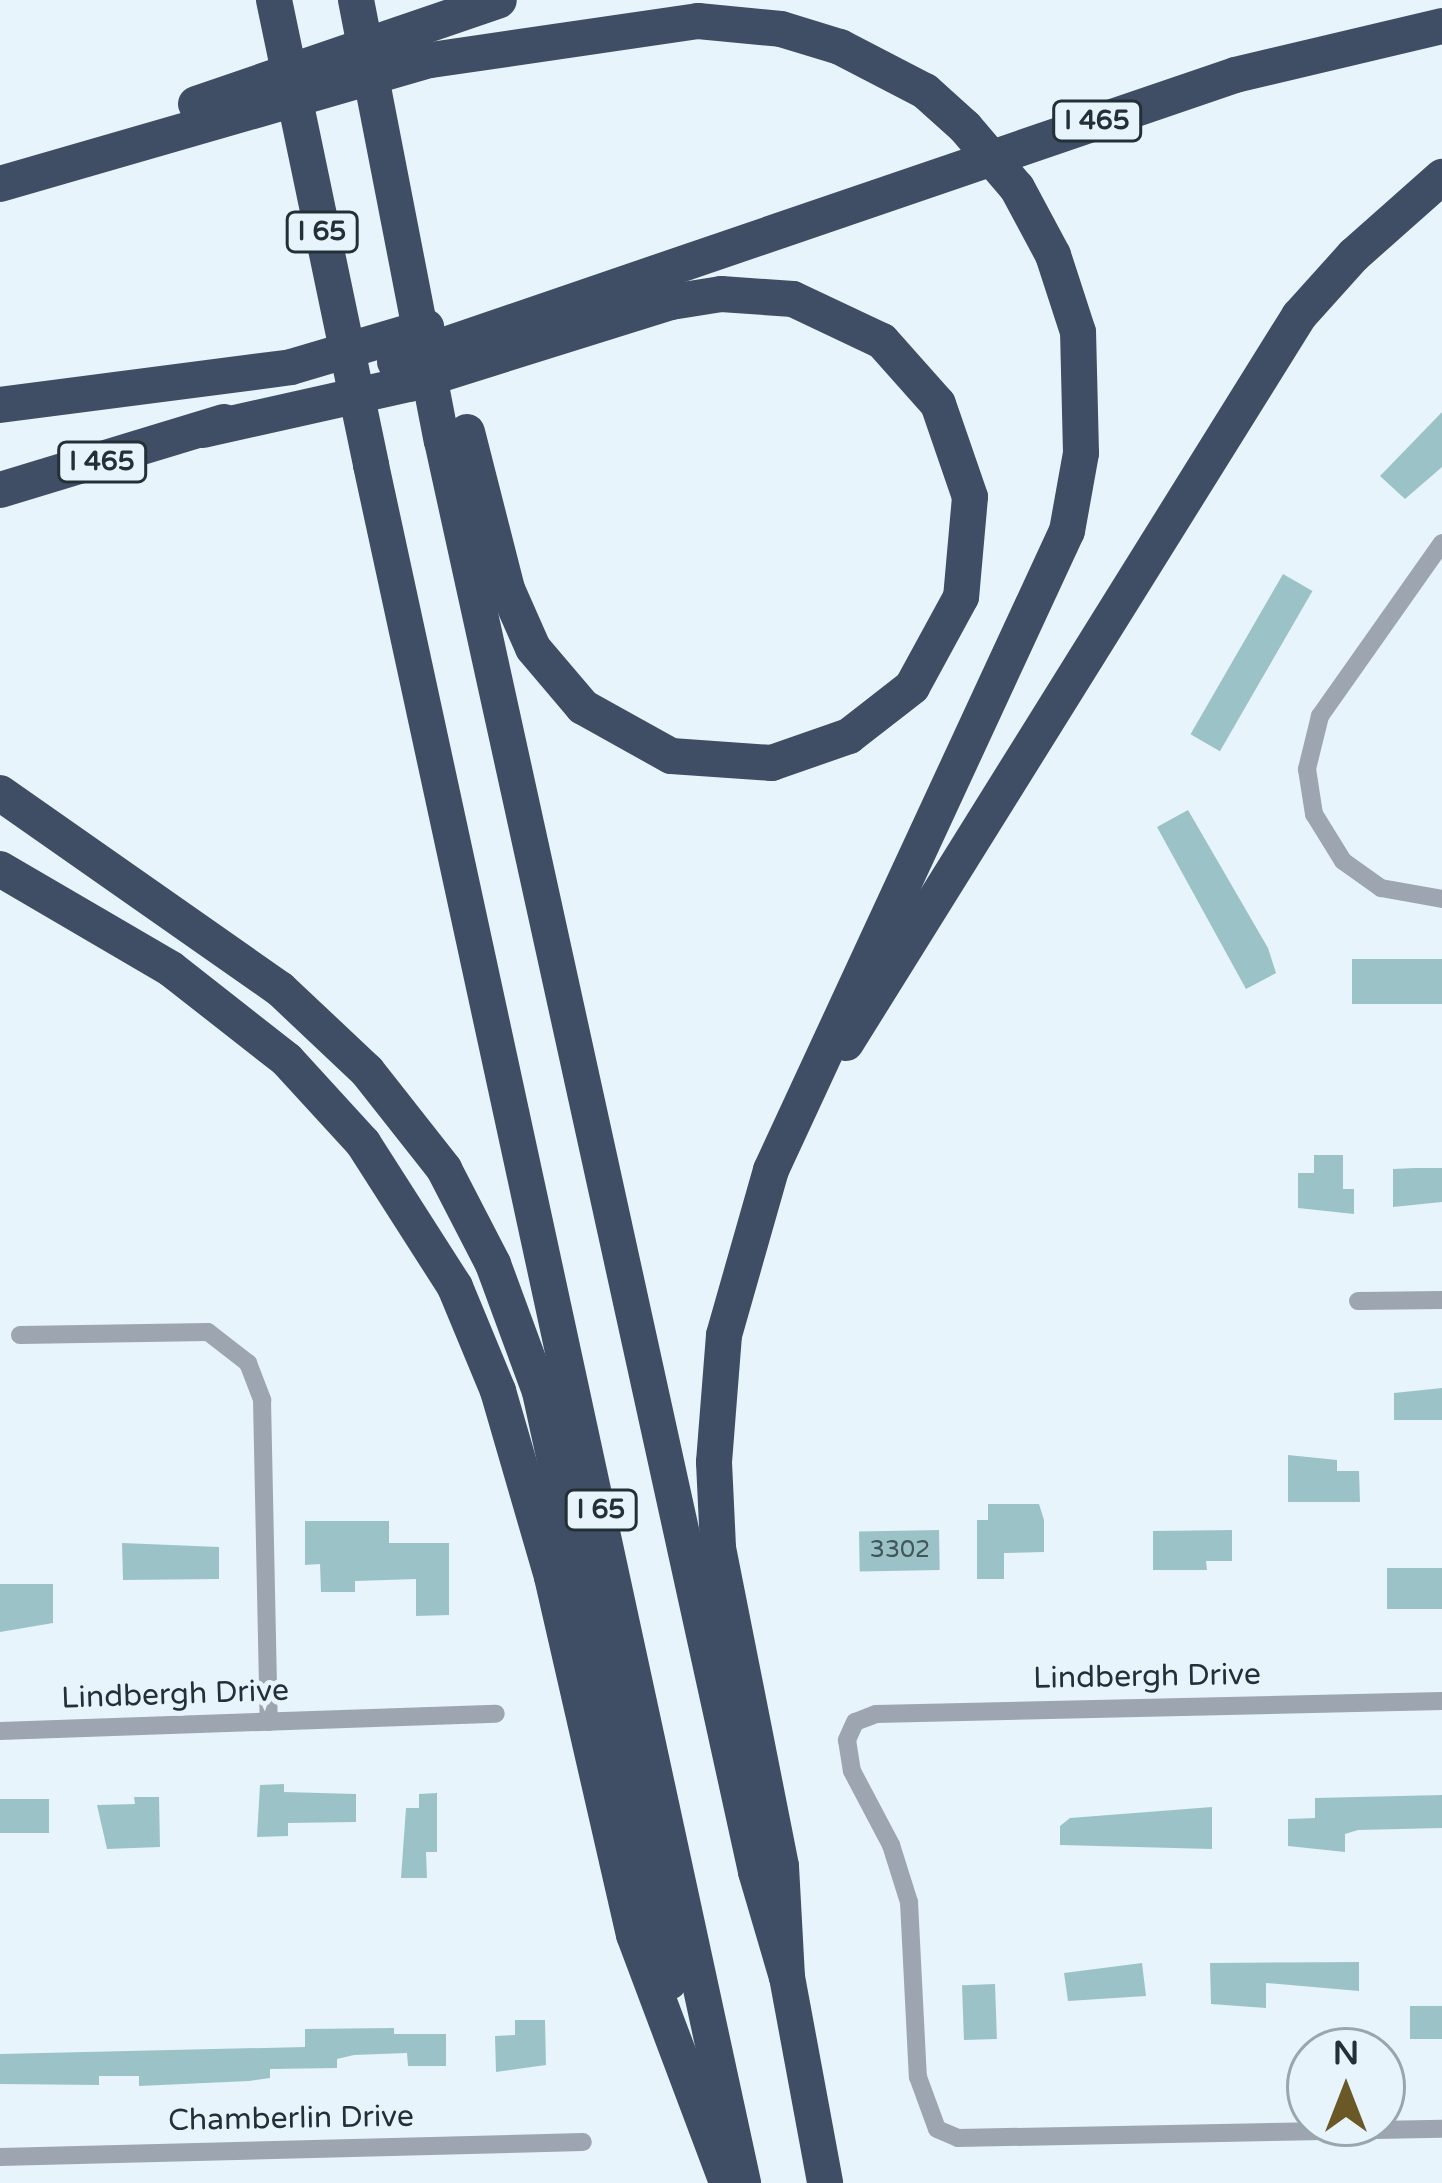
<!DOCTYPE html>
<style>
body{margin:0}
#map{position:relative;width:1442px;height:2183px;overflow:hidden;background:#e7f4fc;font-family:"Varela Round",sans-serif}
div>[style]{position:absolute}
.building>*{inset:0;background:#9bc3c7;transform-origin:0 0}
.minor>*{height:18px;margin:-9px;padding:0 9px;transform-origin:9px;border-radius:9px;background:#9da5b0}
.motorway>*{height:36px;margin:-18px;padding:0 18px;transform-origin:18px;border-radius:18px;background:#3f4e65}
.motorway-bridge>*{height:36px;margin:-18px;padding:0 18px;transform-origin:18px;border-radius:18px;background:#3f4e65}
span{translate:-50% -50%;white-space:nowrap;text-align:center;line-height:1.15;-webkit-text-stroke:10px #e7f4fc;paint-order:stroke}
.number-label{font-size:24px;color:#41555b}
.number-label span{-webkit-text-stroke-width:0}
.shield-label span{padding:3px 9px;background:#e7f4fc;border:3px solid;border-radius:9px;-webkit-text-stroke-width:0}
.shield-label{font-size:27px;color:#233037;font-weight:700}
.street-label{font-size:30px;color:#233037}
.north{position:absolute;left:1286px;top:2027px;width:120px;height:120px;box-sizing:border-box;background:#e7f4fc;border:3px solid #99a6ad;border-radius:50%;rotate:0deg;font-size:33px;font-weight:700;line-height:48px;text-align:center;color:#233037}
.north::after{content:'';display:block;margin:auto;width:42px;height:54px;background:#6a5927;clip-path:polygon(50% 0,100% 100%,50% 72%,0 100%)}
</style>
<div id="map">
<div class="building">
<i style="clip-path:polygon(1442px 412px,1442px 467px,1405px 499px,1380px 476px)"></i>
<i style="left:1283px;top:574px;width:34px;height:185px;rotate:30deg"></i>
<i style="clip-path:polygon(1188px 810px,1268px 948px,1276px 973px,1246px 989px,1157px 827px)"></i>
<i style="left:1442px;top:959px;width:45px;height:90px;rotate:90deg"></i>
<i style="clip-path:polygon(1314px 1155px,1343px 1155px,1343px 1189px,1354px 1189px,1354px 1214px,1298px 1208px,1298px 1173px,1314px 1173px)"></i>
<i style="clip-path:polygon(1415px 1168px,1442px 1168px,1442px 1202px,1393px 1207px,1393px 1169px)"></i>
<i style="clip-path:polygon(1442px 1388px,1442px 1420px,1394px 1420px,1394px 1393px)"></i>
<i style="clip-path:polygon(1288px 1455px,1337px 1460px,1337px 1471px,1359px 1471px,1360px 1502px,1288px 1502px)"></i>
<i style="clip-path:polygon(988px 1504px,1039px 1504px,1044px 1520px,1044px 1552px,1004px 1553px,1004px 1579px,977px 1579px,977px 1520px,988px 1520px)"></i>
<i style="clip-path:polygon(305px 1521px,389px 1521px,389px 1543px,449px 1543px,449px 1615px,416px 1616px,416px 1579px,355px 1581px,355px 1592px,321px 1592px,320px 1564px,305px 1565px)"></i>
<i style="left:939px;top:1530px;width:40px;height:80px;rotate:89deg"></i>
<i style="clip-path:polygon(1232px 1530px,1232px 1561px,1206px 1561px,1207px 1570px,1153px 1570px,1153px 1531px)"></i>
<i style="clip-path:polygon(122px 1543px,219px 1547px,219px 1579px,123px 1580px)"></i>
<i style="left:1442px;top:1568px;width:41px;height:55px;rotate:90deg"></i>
<i style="clip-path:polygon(0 1584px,53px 1584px,53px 1623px,0 1632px)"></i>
<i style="clip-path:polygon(284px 1784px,284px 1792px,356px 1794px,356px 1822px,288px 1823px,288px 1836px,257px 1837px,260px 1785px)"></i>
<i style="clip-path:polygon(437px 1793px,437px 1852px,426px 1852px,427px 1878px,401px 1878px,406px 1808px,419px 1808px,419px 1794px)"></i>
<i style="clip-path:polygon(1442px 1795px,1442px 1828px,1358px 1830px,1345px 1834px,1345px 1852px,1288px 1846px,1288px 1819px,1315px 1818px,1315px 1798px)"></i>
<i style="clip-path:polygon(134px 1797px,159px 1797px,160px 1847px,107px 1849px,97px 1805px,135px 1804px)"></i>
<i style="left:0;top:1799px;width:49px;height:34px"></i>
<i style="clip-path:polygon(1212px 1807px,1212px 1849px,1060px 1845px,1060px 1826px,1070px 1818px)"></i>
<i style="clip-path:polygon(1359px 1962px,1359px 1991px,1266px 1983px,1266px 2008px,1211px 2004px,1210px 1963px)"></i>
<i style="clip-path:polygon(1142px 1963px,1146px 1996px,1068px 2001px,1064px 1973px)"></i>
<i style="left:995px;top:1984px;width:55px;height:33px;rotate:88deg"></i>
<i style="left:1410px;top:2006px;width:32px;height:33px"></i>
<i style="clip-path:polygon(515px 2020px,545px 2020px,546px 2065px,496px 2072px,495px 2036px,515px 2035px)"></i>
<i style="clip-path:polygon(394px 2028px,394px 2034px,446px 2034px,446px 2066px,408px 2066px,407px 2053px,354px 2055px,337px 2059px,337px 2068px,270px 2069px,270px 2078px,249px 2081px,139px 2086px,139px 2076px,99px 2076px,99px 2085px,0 2084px,0 2054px,305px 2047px,305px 2029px)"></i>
</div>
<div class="minor">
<i style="left:1442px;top:543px;width:212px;rotate:125.2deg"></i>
<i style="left:1320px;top:716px;width:55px;rotate:103.8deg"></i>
<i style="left:1307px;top:769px;width:46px;rotate:81.2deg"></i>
<i style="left:1314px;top:814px;width:55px;rotate:58.3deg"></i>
<i style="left:1343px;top:861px;width:47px;rotate:35.4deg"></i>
<i style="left:1381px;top:888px;width:62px;rotate:10.2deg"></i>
<i style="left:1358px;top:1301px;width:84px;rotate:-0.7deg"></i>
<i style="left:20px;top:1335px;width:188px;rotate:-0.9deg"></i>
<i style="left:208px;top:1332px;width:51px;rotate:37.8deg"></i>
<i style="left:248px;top:1363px;width:40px;rotate:69deg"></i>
<i style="left:262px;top:1400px;width:322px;rotate:88.8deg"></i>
<i style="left:1442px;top:1701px;width:566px;rotate:178.68deg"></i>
<i style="left:876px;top:1714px;width:22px;rotate:159deg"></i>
<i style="left:855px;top:1722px;width:20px;rotate:114deg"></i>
<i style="left:847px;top:1740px;width:31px;rotate:81deg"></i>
<i style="left:852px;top:1771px;width:84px;rotate:62.2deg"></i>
<i style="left:891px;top:1845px;width:60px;rotate:72.5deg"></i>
<i style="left:909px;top:1902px;width:175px;rotate:87.1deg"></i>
<i style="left:918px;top:2077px;width:55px;rotate:69.9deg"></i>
<i style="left:937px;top:2129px;width:23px;rotate:23deg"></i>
<i style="left:958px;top:2138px;width:484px;rotate:-1.1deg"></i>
<i style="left:0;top:1731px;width:496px;rotate:-2deg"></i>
<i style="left:0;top:2157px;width:583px;rotate:-1.47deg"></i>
</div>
<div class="motorway">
<i style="left:196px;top:104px;width:320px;rotate:-18.9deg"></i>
<i style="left:0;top:184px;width:448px;rotate:-16.1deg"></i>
<i style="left:431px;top:60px;width:270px;rotate:-8.3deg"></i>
<i style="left:698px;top:21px;width:83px;rotate:5.5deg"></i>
<i style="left:781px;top:29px;width:62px;rotate:17deg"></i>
<i style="left:840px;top:47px;width:96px;rotate:27.4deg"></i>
<i style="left:925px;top:91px;width:54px;rotate:42deg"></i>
<i style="left:395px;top:362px;width:888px;rotate:-18.86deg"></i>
<i style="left:1235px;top:75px;width:213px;rotate:-13.3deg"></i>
<i style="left:0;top:405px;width:293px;rotate:-7.4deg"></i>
<i style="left:291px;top:367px;width:141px;rotate:-16.5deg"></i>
<i style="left:203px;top:430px;width:211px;rotate:-12.6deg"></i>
<i style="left:409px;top:384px;width:275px;rotate:-17.4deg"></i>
<i style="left:671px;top:302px;width:51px;rotate:-9.1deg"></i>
<i style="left:721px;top:294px;width:72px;rotate:4deg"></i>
<i style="left:793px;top:299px;width:98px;rotate:25.3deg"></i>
<i style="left:882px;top:341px;width:84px;rotate:48.4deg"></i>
<i style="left:938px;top:404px;width:98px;rotate:71deg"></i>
<i style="left:970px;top:497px;width:100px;rotate:95.1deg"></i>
<i style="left:961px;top:597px;width:102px;rotate:118.6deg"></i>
<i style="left:912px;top:687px;width:80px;rotate:142.1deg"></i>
<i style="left:849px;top:736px;width:82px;rotate:160.7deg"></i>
<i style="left:772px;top:763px;width:101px;rotate:-176deg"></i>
<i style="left:671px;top:756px;width:101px;rotate:-150.9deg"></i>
<i style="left:583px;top:707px;width:77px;rotate:-130.3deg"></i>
<i style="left:533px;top:648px;width:64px;rotate:-113.8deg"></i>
<i style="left:507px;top:589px;width:162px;rotate:-104.3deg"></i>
<i style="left:442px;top:441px;width:1465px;rotate:77.62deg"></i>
<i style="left:756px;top:1872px;width:109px;rotate:73.6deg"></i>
<i style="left:787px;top:1977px;width:209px;rotate:79.5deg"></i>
<i style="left:371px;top:465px;width:1758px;rotate:77.78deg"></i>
<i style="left:0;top:490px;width:234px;rotate:-16.9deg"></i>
<i style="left:0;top:793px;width:342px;rotate:35deg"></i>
<i style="left:280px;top:989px;width:120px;rotate:43.3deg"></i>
<i style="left:367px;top:1071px;width:125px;rotate:51.8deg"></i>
<i style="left:444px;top:1169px;width:107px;rotate:62.7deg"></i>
<i style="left:493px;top:1264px;width:136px;rotate:69.8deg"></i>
<i style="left:540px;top:1392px;width:604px;rotate:77.67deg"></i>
<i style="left:0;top:869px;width:198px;rotate:30.3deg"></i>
<i style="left:171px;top:969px;width:147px;rotate:38.1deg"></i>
<i style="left:287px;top:1060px;width:113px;rotate:47.5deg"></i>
<i style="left:363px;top:1143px;width:171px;rotate:57.4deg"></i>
<i style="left:455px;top:1287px;width:113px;rotate:67.5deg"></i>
<i style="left:498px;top:1391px;width:194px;rotate:73.8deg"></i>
<i style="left:552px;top:1577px;width:367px;rotate:77.1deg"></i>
<i style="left:634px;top:1935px;width:265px;rotate:69.4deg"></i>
<i style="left:846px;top:1043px;width:857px;rotate:-58.07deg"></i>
<i style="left:1299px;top:316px;width:82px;rotate:-48deg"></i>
<i style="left:1354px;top:255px;width:118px;rotate:-41.6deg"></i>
<i style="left:787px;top:1977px;width:111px;rotate:-93.1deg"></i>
<i style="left:781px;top:1866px;width:325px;rotate:-101.2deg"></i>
<i style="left:718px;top:1547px;width:85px;rotate:-92.7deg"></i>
<i style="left:714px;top:1462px;width:127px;rotate:-85.5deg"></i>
<i style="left:724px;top:1335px;width:172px;rotate:-74.1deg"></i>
<i style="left:771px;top:1170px;width:704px;rotate:-65.15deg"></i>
<i style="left:1067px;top:531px;width:79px;rotate:-79.8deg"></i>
<i style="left:1081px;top:453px;width:121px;rotate:-91.4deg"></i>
<i style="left:1078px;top:332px;width:81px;rotate:-108deg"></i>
<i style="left:1053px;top:255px;width:76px;rotate:-118.2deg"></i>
</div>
<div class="motorway-bridge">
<i style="left:274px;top:0;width:475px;rotate:78.2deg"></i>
<i style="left:356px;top:0;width:449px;rotate:79deg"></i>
<i style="left:965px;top:127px;width:80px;rotate:49.6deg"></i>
</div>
<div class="number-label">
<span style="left:900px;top:1550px">3302</span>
</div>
<div class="shield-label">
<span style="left:1097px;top:121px">I 465</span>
<span style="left:322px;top:232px">I 65</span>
<span style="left:102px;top:462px">I 465</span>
<span style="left:601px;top:1510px">I 65</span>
</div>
<div class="street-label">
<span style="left:1147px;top:1677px;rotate:-1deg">Lindbergh Drive</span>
<span style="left:175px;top:1695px;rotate:-2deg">Lindbergh Drive</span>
<span style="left:291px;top:2119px;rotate:-1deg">Chamberlin Drive</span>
</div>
<div class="north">N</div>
</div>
